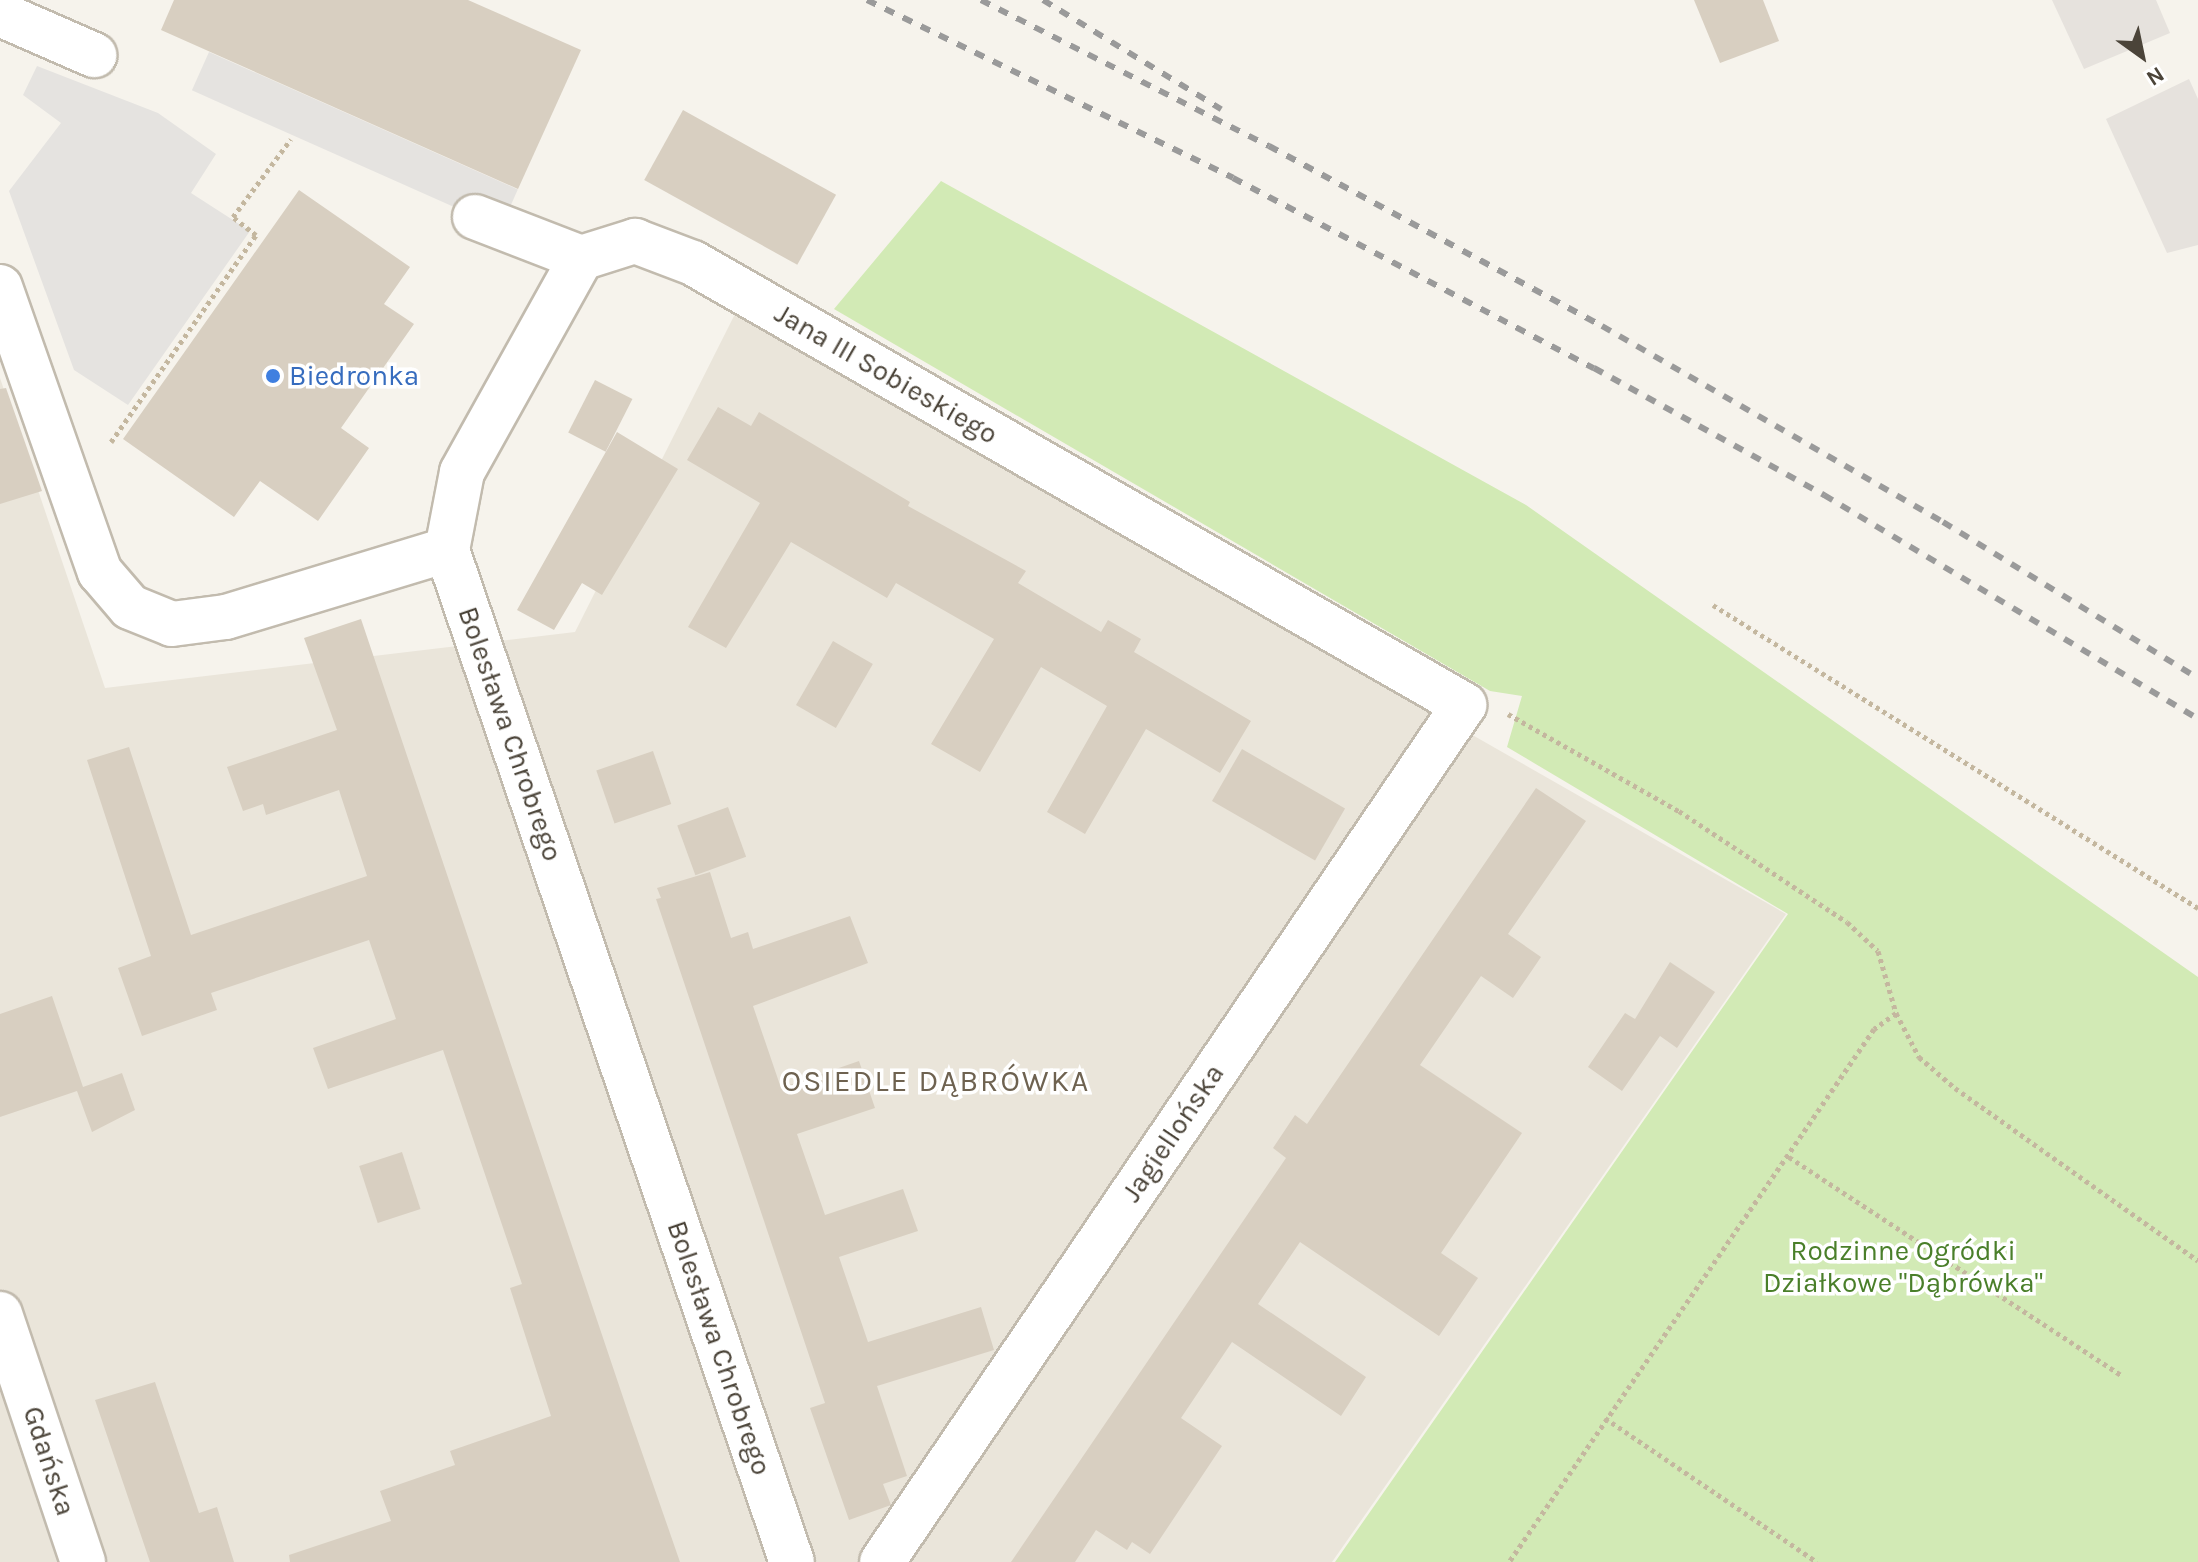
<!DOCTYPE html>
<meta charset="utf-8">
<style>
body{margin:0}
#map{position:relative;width:2198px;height:1562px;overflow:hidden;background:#f6f3ec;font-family:Karla,sans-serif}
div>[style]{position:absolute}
.residential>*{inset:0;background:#eae5da}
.industrial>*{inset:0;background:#e6e2dd}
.green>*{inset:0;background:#d2eab5}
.parking>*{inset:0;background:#e5e3e0;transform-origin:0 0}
.building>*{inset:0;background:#d8cfc1;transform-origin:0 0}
.path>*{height:5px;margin-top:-2.5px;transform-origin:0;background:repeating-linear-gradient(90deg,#c4b79f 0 4px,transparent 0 8px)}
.roads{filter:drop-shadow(2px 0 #c2bbae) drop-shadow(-2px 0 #c2bbae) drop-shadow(0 2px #c2bbae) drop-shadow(0 -2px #c2bbae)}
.minor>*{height:44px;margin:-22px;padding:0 22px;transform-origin:22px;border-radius:22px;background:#fff}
.rail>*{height:6px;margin-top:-3px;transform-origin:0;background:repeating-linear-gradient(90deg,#9a9a9a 0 10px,transparent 0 20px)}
.dots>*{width:22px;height:22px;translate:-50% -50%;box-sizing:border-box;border:4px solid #fff;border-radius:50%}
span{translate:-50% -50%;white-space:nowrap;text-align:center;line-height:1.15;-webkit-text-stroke:7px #fff;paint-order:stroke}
.street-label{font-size:28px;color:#4b4439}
.shop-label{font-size:28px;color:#366cbe}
.left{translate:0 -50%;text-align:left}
.park-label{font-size:28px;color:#4a7f2a}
.neighbourhood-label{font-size:30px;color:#6e6250;letter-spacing:2px}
.north{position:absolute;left:2102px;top:16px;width:80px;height:80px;-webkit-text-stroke:6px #fff;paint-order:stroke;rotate:147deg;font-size:22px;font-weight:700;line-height:32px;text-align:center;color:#4b4439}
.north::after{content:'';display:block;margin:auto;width:28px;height:36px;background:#4b4439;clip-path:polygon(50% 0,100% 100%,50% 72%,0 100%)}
</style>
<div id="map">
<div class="residential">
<i style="clip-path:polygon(735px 314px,1786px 914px,1332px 1562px,0 1562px,0 378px,105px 688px,575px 632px)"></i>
</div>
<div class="industrial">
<i style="clip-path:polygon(2052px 0,2156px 0,2170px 33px,2084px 69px)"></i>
<i style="clip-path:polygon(2189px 79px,2198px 99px,2198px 245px,2167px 253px,2106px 119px)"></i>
</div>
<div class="green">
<i style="clip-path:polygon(941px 181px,1526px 505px,2198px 977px,2198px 1562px,1335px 1562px,1788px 914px,1507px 747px,1522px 696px,1490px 691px,834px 309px)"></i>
</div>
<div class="parking">
<i style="left:209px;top:52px;width:338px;height:42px;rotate:24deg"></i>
<i style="clip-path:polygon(37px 66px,158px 113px,216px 154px,191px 193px,250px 231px,128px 405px,74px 370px,9px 191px,61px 123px,23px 95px)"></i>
</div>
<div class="building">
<i style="clip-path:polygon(174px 0,468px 0,581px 50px,518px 189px,161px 30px)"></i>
<i style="clip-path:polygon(1694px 0,1763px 0,1779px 41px,1720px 63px)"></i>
<i style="left:683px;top:110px;width:175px;height:80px;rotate:29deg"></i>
<i style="clip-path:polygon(299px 190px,410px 267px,384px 304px,414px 324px,341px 428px,369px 448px,318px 521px,260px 481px,234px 517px,123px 439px)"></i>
<i style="left:595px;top:380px;width:42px;height:59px;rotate:27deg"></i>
<i style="clip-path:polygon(6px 388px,42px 491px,0 504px,0 389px)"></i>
<i style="clip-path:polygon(718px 407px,751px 426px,759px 412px,910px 502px,908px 506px,1026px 571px,1018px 583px,1101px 632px,1108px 620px,1141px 639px,1134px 652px,1251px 721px,1220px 773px,1146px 729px,1085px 834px,1047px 812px,1107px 706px,1041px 667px,980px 772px,931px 744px,994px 639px,896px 583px,887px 598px,791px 542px,726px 648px,688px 627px,760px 503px,687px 460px)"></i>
<i style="clip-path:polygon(617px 432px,678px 469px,602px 595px,582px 583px,554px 630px,517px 610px)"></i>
<i style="clip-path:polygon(361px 619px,631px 1421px,680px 1562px,290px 1562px,289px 1555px,391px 1521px,380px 1491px,455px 1465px,450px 1451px,551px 1416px,510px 1288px,522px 1284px,443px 1050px,328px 1089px,313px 1048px,396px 1019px,369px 940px,211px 993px,217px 1010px,142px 1036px,118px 968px,151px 956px,87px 760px,129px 747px,191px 935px,367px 876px,339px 790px,266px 815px,263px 804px,243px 811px,227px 767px,337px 730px,304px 638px)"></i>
<i style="left:833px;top:641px;width:46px;height:74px;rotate:30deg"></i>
<i style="left:1242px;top:749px;width:119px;height:60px;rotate:30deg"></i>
<i style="left:653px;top:751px;width:56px;height:60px;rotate:71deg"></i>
<i style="clip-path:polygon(1536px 788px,1586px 821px,1508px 934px,1541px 957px,1513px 998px,1481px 976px,1420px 1065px,1522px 1133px,1441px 1253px,1478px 1278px,1439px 1336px,1300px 1242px,1258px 1304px,1366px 1377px,1341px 1416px,1232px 1342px,1181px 1418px,1222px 1446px,1150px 1554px,1132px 1542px,1127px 1550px,1096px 1530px,1075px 1562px,1011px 1562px,1286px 1158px,1273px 1148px,1295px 1115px,1307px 1124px)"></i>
<i style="left:728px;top:807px;width:53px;height:54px;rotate:70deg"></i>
<i style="clip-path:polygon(710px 872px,731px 938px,748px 932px,753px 949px,850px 916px,868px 963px,753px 1006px,781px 1088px,859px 1061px,875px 1108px,797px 1134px,825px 1215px,903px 1189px,918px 1231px,839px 1257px,868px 1342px,981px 1307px,994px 1350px,877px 1386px,907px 1476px,883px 1484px,891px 1505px,849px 1520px,810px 1408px,825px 1403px,656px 899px,661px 898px,657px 888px)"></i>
<i style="clip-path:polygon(1670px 962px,1715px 992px,1677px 1048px,1660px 1036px,1622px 1091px,1588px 1067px,1625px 1013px,1635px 1019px)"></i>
<i style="clip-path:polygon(52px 996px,83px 1087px,122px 1073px,135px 1110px,92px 1132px,77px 1091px,0 1117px,0 1014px)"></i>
<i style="left:402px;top:1152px;width:60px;height:45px;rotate:72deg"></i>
<i style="clip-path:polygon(155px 1382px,199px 1513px,217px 1507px,234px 1562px,150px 1562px,95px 1400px)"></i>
</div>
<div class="path">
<i style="left:111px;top:442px;width:253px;rotate:-55deg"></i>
<i style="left:256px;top:235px;width:29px;rotate:-142deg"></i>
<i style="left:233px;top:217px;width:97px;rotate:-53.4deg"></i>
<i style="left:1713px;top:605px;width:572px;rotate:31.99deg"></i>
<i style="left:1508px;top:714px;width:197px;rotate:29.6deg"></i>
<i style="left:1679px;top:811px;width:201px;rotate:33.5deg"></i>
<i style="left:1847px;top:922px;width:42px;rotate:43.1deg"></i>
<i style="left:1878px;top:951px;width:65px;rotate:73.8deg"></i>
<i style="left:1896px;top:1013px;width:27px;rotate:144deg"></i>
<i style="left:1874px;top:1029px;width:646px;rotate:124.4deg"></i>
<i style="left:1896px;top:1013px;width:50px;rotate:62.4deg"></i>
<i style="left:1919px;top:1057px;width:48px;rotate:40.7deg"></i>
<i style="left:1955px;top:1088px;width:298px;rotate:35.4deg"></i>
<i style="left:1789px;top:1157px;width:397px;rotate:33.3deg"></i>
<i style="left:1605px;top:1418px;width:256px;rotate:34.2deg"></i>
</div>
<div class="roads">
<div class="minor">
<i style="left:0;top:14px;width:103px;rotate:23.6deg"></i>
<i style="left:475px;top:217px;width:114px;rotate:21.1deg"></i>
<i style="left:0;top:287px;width:302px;rotate:70.7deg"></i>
<i style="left:100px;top:572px;width:46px;rotate:49.4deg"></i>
<i style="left:130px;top:607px;width:45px;rotate:22deg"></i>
<i style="left:172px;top:624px;width:54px;rotate:-7.4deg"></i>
<i style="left:226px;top:617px;width:231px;rotate:-16.9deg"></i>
<i style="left:447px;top:550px;width:1069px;rotate:71.18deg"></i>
<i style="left:447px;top:550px;width:79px;rotate:-79.1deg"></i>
<i style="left:462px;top:472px;width:245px;rotate:-60.9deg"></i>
<i style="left:581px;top:258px;width:57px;rotate:-17.5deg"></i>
<i style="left:635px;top:241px;width:62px;rotate:20.8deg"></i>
<i style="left:693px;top:263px;width:889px;rotate:29.82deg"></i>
<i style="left:1464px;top:705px;width:1036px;rotate:124.18deg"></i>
<i style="left:0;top:1314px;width:262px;rotate:71.5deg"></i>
</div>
</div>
<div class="rail">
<i style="left:867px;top:0;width:407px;rotate:25.9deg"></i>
<i style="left:1233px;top:178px;width:408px;rotate:27.8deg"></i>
<i style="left:1594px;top:368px;width:263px;rotate:28.9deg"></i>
<i style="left:1824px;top:495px;width:436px;rotate:30.9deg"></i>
<i style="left:981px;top:0;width:323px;rotate:26.9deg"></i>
<i style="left:1269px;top:146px;width:379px;rotate:28.4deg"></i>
<i style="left:1602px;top:326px;width:393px;rotate:29.9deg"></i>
<i style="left:1943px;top:522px;width:299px;rotate:31.5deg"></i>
<i style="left:1043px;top:0;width:209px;rotate:31.5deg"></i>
</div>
<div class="dots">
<i style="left:273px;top:376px;background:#3f7fe0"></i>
</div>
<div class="street-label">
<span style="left:886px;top:374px;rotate:30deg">Jana III Sobieskiego</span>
<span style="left:510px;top:734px;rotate:71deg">Bolesława Chrobrego</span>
<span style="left:1173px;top:1133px;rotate:-56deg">Jagiellońska</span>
<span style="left:719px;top:1348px;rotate:71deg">Bolesława Chrobrego</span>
<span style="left:49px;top:1461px;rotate:72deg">Gdańska</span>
</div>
<div class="shop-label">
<span class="left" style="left:289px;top:376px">Biedronka</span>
</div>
<div class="park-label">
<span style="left:1903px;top:1267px">Rodzinne Ogródki<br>Działkowe "Dąbrówka"</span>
</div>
<div class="neighbourhood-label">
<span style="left:936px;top:1081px">OSIEDLE DĄBRÓWKA</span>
</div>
<div class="north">N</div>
</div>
